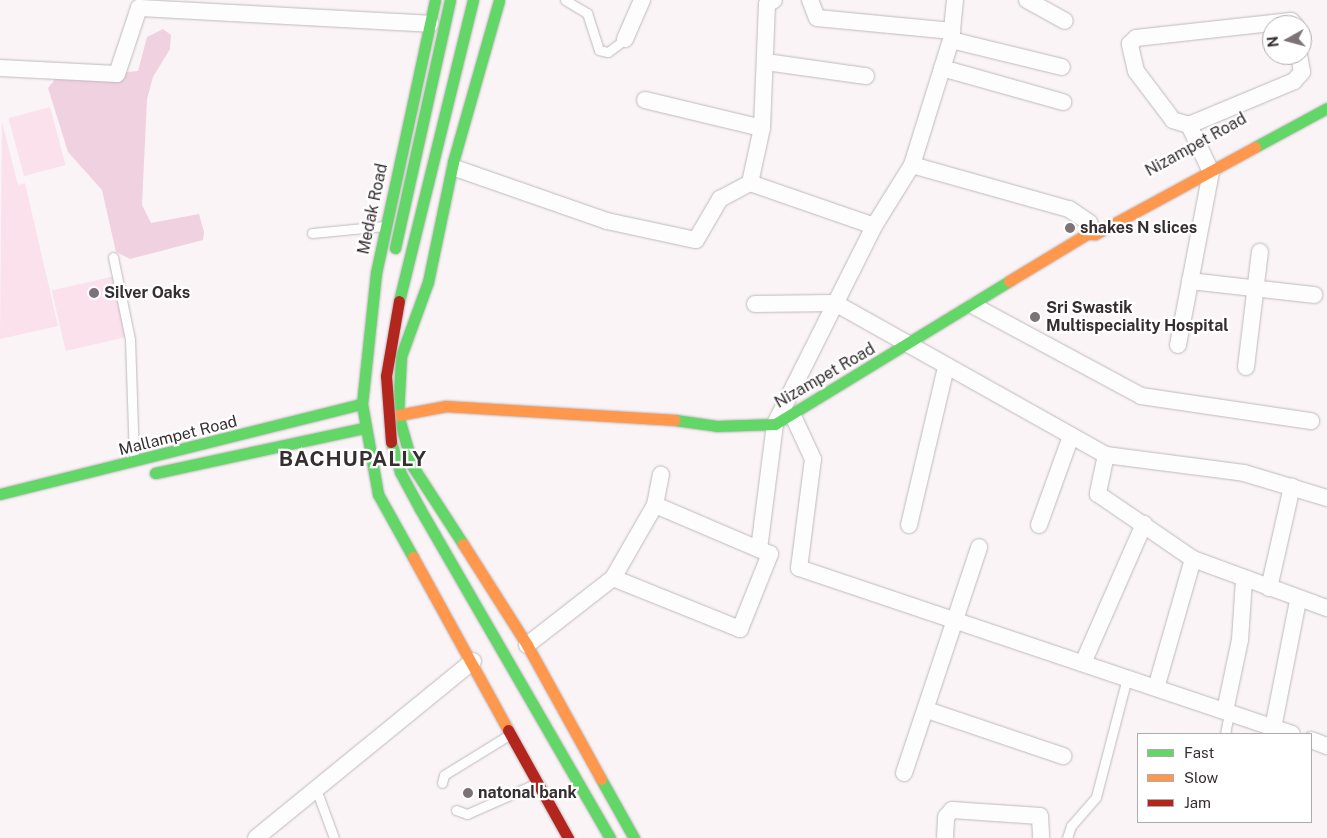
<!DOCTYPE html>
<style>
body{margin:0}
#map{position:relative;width:1327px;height:838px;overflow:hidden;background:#faf4f7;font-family:"Public Sans",sans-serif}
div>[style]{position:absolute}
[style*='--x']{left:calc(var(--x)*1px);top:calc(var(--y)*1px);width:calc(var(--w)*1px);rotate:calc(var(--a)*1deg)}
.green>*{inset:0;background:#fae1ec;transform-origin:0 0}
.forest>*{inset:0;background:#f0d1df}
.roads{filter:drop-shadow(0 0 1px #bfb9bc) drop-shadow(0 0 1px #bfb9bc)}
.lane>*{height:9px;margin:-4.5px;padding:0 4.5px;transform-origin:4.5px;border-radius:4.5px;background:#fefdfe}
.street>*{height:16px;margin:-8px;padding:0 8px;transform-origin:8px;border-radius:8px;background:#fefdfe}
.fast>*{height:11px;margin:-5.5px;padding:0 5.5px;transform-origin:5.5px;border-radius:5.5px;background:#63d668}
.slow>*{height:11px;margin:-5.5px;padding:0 5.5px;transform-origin:5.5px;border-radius:5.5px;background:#ff974d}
.jam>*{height:11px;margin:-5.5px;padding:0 5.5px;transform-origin:5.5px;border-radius:5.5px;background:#b3261e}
.bridges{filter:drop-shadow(0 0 1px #bfb9bc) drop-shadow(0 0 1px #bfb9bc)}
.fast-bridge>*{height:11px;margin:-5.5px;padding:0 5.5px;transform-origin:5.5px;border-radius:5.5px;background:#63d668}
.jam-bridge>*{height:11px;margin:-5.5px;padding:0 5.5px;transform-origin:5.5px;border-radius:5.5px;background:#b3261e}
.dots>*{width:14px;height:14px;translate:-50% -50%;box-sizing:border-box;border:2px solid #fff;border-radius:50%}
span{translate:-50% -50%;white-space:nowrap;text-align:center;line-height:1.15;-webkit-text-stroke:4.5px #fff;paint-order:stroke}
.street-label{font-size:16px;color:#362e31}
.poi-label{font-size:16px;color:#362e31;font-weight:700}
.left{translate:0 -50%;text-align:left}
.district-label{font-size:21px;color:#362e31;font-weight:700;letter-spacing:1px}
.legend{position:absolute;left:1137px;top:733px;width:175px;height:90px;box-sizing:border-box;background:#fff;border:1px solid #afabad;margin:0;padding:6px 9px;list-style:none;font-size:15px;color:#362e31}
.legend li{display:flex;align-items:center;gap:10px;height:25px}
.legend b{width:25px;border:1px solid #afabad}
.north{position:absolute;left:1262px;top:15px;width:50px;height:50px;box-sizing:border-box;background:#fff;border:1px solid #afabad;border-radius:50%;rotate:263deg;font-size:14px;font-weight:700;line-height:20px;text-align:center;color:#362e31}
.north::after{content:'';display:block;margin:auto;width:18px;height:22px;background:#7b7376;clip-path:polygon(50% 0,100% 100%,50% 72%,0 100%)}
</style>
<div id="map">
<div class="green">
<div style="left:50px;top:107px;width:60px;height:43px;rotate:75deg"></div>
<div style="clip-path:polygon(2px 122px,18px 185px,25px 183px,58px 326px,0 339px)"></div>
<div style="left:119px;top:275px;width:62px;height:69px;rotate:77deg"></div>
</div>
<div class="forest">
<div style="clip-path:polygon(163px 29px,171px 35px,170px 49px,153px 77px,147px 99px,142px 205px,151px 223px,199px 214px,204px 232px,203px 240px,130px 259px,116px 252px,102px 190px,68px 152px,48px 88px,56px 78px,138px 71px,147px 37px)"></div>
</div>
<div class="roads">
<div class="lane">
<div style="--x:565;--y:0;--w:26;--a:31"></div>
<div style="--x:587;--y:13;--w:39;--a:72"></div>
<div style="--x:599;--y:50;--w:9;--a:13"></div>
<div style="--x:608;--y:52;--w:21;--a:-37"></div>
<div style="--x:312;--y:233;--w:73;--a:-5.5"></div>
<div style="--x:113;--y:257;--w:84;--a:78.3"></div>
<div style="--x:130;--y:339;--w:121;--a:88.1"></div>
<div style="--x:1225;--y:734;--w:21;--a:-79"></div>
<div style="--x:442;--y:783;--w:8;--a:-76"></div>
<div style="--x:444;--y:775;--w:76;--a:-31.6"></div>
<div style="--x:316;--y:789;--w:52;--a:69.8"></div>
<div style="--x:456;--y:810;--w:12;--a:20"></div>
<div style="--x:467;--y:814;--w:74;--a:-23.8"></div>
<div style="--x:1067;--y:838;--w:13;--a:-72"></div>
<div style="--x:1071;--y:826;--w:38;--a:-49"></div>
<div style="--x:1096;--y:797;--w:123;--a:-75.4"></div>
</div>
<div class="street">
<div style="--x:810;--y:0;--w:19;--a:69"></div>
<div style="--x:817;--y:18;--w:136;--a:5.5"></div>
<div style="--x:1027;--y:0;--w:43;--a:28.9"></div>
<div style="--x:625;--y:39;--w:43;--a:-66.4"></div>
<div style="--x:951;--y:40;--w:114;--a:13.7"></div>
<div style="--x:766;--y:62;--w:101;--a:8"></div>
<div style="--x:0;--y:68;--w:117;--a:2.9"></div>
<div style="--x:117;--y:74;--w:70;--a:-71.6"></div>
<div style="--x:139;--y:8;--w:292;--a:3.1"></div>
<div style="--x:942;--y:68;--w:126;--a:15.7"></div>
<div style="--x:645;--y:100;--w:120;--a:13.5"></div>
<div style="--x:1189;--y:125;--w:114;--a:-22.7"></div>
<div style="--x:1294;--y:81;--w:12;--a:-48"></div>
<div style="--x:1302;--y:72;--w:17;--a:-100"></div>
<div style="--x:912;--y:165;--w:163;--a:15.7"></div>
<div style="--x:1069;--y:209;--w:25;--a:34"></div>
<div style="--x:455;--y:168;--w:161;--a:19.2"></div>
<div style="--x:607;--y:221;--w:91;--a:12.1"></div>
<div style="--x:696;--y:240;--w:48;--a:-59.7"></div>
<div style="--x:720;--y:199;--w:34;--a:-28"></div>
<div style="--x:750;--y:183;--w:56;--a:-77.7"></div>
<div style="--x:762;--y:128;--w:124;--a:-87.7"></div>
<div style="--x:767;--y:4;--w:8;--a:-30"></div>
<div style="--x:750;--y:183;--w:131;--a:19.1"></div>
<div style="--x:1190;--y:281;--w:125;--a:6.4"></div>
<div style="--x:755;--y:304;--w:80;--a:-0.7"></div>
<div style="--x:835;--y:303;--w:311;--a:29.3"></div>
<div style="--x:1106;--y:455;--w:139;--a:7.4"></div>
<div style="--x:1244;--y:473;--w:87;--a:16.8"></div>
<div style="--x:974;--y:306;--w:190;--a:28.3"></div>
<div style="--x:1141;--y:396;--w:172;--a:8.4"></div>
<div style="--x:1178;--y:345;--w:176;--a:-79.2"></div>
<div style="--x:1211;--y:172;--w:52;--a:-115.1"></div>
<div style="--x:1189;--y:125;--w:17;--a:-163"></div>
<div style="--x:1173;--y:120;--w:61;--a:-127.1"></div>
<div style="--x:1136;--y:71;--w:28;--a:-103"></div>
<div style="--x:1130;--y:44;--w:8;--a:-45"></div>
<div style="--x:1136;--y:38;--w:156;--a:-6.3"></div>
<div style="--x:1291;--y:21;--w:6;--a:45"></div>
<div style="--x:1246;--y:367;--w:116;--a:-83.1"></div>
<div style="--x:793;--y:416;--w:47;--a:65.1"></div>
<div style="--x:813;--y:459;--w:110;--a:97.3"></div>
<div style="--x:799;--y:568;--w:520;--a:18.61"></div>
<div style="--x:1106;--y:455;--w:40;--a:102"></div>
<div style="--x:1098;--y:494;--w:115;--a:34.4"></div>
<div style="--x:1193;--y:559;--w:143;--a:20.1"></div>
<div style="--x:909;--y:525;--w:162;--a:-76.8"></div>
<div style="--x:1039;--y:525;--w:95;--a:-70.2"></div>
<div style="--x:759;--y:549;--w:126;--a:-82.7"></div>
<div style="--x:775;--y:424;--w:221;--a:-63.4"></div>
<div style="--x:874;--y:226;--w:72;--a:-58.1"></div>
<div style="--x:912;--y:165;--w:131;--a:-72.7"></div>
<div style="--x:951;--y:40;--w:40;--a:-84.3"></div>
<div style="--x:613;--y:578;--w:137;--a:21.9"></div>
<div style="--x:740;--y:629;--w:81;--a:-68.2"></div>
<div style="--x:770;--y:554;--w:125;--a:-156.9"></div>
<div style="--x:1269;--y:588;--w:104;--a:-77.2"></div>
<div style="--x:527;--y:645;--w:109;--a:-37.9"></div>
<div style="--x:613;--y:578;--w:84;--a:-60.1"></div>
<div style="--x:655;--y:505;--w:31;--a:-79"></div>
<div style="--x:1083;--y:663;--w:152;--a:-66.3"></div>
<div style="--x:1156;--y:688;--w:134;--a:-74"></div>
<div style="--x:927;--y:710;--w:144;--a:18.7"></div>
<div style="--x:1225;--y:711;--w:73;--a:-78.1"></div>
<div style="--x:1240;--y:640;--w:61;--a:-86.2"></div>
<div style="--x:1273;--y:728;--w:130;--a:-78.9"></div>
<div style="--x:1311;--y:740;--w:17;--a:21"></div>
<div style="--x:904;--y:773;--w:238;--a:-71.6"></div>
<div style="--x:256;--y:838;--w:280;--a:-39.2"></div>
<div style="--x:945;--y:838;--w:21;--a:-87"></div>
<div style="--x:946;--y:817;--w:9;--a:-49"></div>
<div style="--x:952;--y:810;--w:88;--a:3.9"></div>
<div style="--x:1040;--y:816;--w:22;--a:87"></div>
</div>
<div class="fast">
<div style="--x:1255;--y:147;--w:82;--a:-28.4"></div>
<div style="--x:675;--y:420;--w:42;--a:8.1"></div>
<div style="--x:717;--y:426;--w:58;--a:-2"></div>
<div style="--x:775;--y:424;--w:274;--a:-31.4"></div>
<div style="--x:155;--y:473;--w:214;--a:-12.2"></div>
<div style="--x:0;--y:494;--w:373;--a:-14"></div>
<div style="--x:463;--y:544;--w:92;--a:-123"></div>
<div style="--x:413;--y:467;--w:54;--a:-106.1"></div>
<div style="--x:398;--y:415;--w:59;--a:-87.1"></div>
<div style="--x:401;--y:356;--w:79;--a:-70"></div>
<div style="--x:428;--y:282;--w:123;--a:-78.2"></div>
<div style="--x:453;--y:162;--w:168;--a:-74.1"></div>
<div style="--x:413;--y:557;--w:72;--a:-119.1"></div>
<div style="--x:378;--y:494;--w:91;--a:-100.1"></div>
<div style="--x:362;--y:404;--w:132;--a:-83.9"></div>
<div style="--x:376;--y:273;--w:279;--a:-77.8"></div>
<div style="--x:601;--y:779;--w:68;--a:60.8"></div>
</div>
<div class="slow">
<div style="--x:1009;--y:281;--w:91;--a:-31.1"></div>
<div style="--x:1087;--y:234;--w:8;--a:0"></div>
<div style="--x:1095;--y:234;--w:182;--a:-28.5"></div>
<div style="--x:398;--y:415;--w:49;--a:-10.6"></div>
<div style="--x:446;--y:406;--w:229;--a:3.5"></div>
<div style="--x:463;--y:544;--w:120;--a:57.6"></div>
<div style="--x:527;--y:645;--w:153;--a:61.1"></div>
<div style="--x:413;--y:557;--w:197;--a:61.2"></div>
</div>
<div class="jam">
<div style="--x:508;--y:730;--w:124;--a:60.9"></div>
</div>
</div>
<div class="bridges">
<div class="fast-bridge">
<div style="--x:395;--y:248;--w:254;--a:-77.5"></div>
<div style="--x:399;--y:301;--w:310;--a:-76.2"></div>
<div style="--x:391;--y:442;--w:31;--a:73"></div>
<div style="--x:400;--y:472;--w:42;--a:61.6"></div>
<div style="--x:420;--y:509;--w:380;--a:60"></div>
</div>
<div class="jam-bridge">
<div style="--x:391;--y:442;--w:66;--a:-94.3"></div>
<div style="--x:386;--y:376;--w:76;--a:-80.2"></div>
</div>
</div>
<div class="dots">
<div style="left:1070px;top:228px;background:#7b7376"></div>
<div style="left:94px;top:293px;background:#7b7376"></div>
<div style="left:1035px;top:317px;background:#7b7376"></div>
<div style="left:468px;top:793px;background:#7b7376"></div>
</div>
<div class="street-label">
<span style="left:1196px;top:145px;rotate:-29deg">Nizampet Road</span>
<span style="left:373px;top:209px;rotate:-78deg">Medak Road</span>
<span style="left:825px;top:376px;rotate:-30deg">Nizampet Road</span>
<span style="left:178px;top:436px;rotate:-14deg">Mallampet Road</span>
</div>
<div class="poi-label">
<span class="left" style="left:1080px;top:228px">shakes N slices</span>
<span class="left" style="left:104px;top:293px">Silver Oaks</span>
<span class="left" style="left:1046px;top:317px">Sri Swastik<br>Multispeciality Hospital</span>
<span class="left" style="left:478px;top:793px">natonal bank</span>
</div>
<div class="district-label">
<span style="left:353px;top:459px">BACHUPALLY</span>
</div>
<ul class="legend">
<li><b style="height:6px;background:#63d668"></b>Fast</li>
<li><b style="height:6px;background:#ff974d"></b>Slow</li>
<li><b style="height:6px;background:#b3261e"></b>Jam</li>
</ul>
<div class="north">N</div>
</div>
